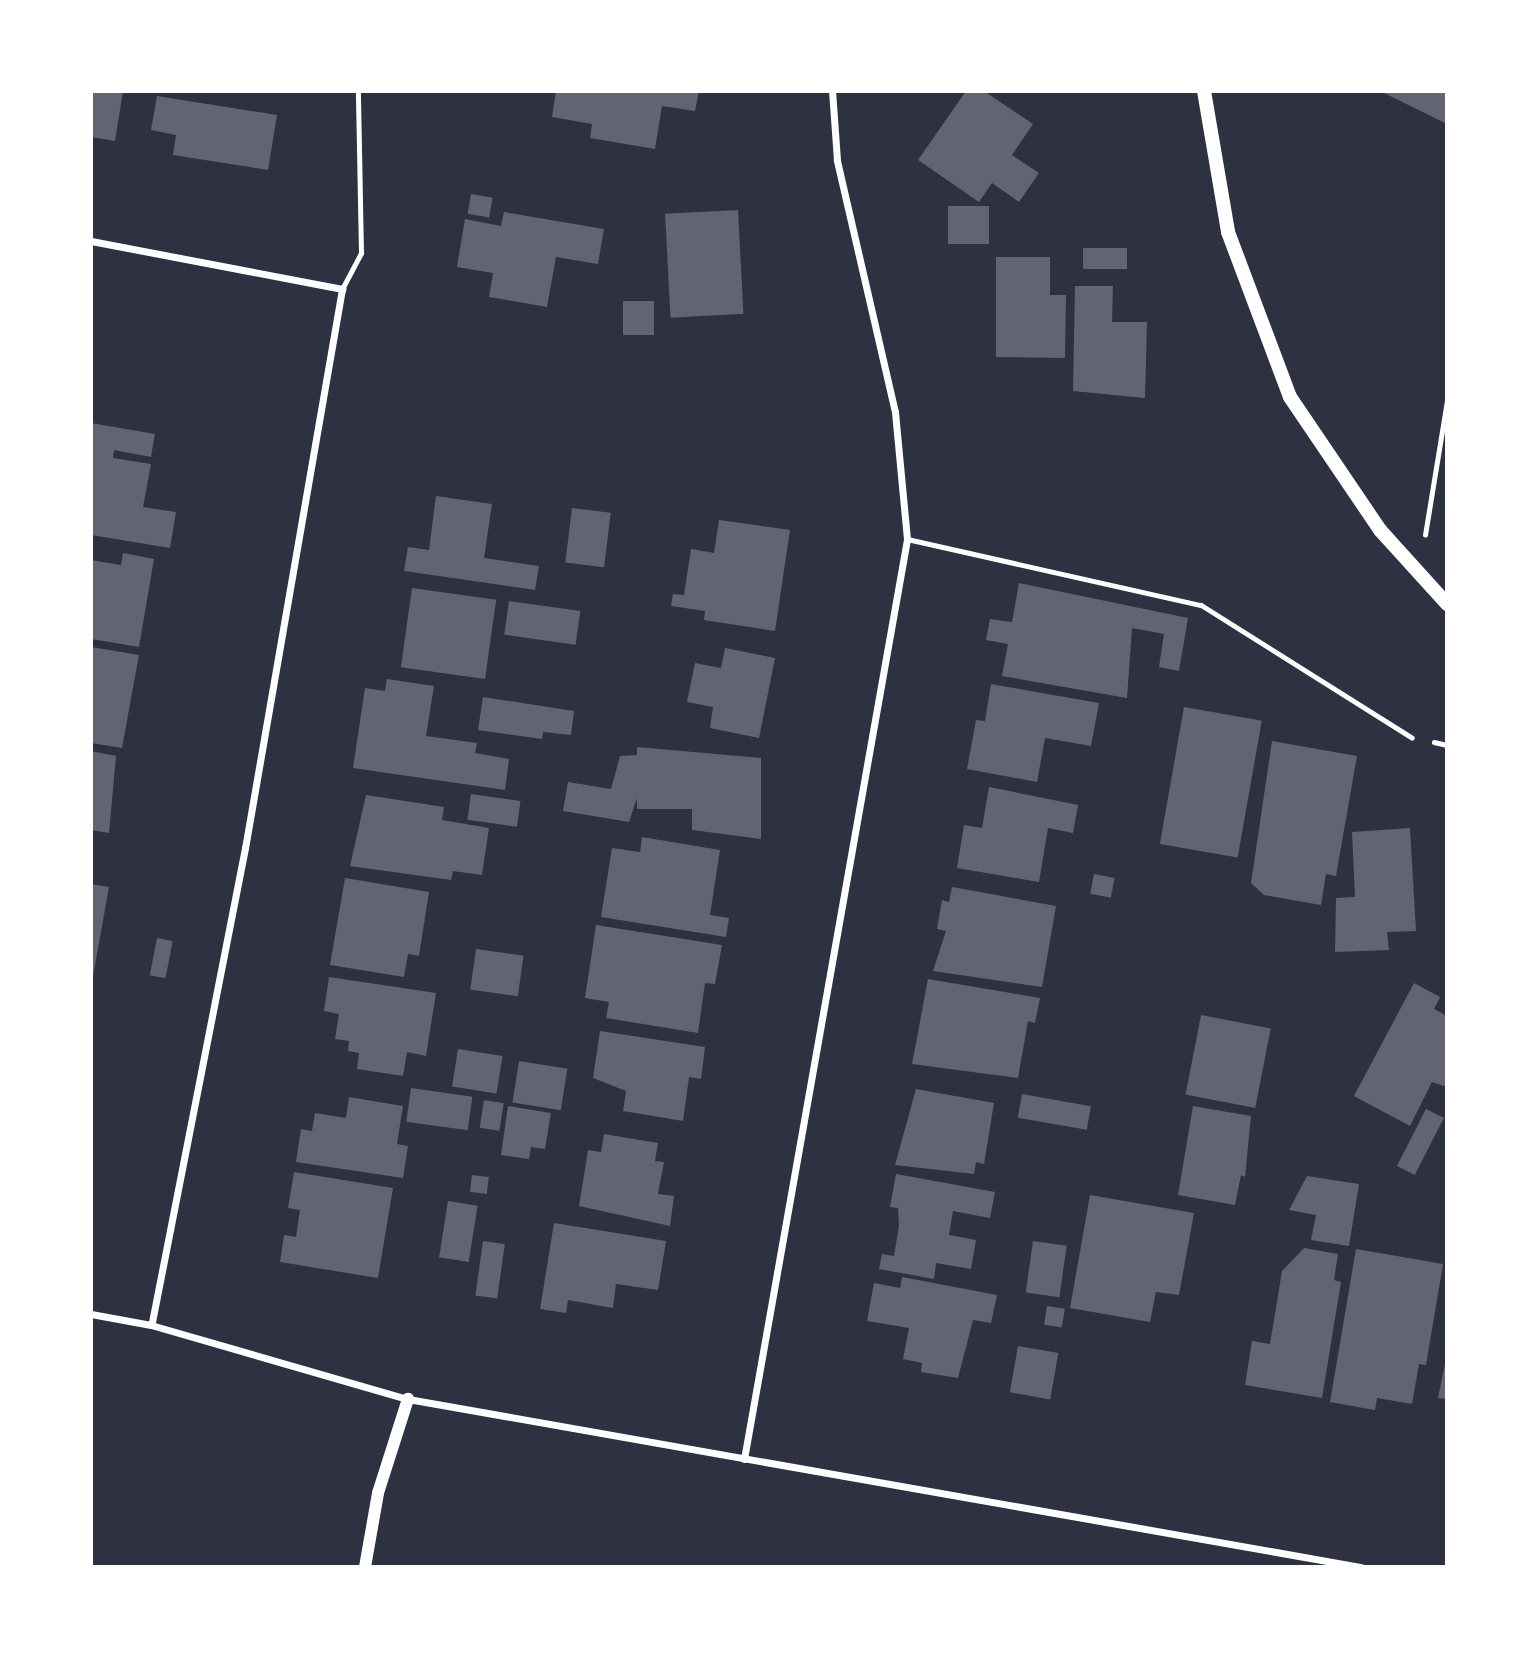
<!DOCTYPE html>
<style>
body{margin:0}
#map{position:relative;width:1538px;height:1658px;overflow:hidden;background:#2d3142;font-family:Jost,sans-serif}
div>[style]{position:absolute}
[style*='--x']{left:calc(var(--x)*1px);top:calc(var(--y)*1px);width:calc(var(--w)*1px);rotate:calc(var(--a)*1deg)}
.building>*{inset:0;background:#626471;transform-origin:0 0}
.path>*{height:4.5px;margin:-2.25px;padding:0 2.25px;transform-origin:2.25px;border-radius:2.25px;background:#fff}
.service>*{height:5px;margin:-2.5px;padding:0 2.5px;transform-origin:2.5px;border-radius:2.5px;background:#fff}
.minor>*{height:7px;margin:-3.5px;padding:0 3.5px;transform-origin:3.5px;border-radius:3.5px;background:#fff}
.tertiary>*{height:12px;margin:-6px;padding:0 6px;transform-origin:6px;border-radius:6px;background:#fff}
.secondary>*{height:14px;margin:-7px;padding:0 7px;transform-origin:7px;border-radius:7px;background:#fff}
span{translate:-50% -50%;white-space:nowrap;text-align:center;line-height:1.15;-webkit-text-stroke:5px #fff;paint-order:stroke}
.frame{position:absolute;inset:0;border:93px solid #fff;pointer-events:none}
</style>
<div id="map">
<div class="building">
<div style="clip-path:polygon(91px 91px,123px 91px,115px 141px,91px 137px)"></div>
<div style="clip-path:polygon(556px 91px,699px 91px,695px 111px,662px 106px,655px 149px,590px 138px,592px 124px,552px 117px)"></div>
<div style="clip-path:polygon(966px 91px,984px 91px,1033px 124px,1012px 155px,1039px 173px,1019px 202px,992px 183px,979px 202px,918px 160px)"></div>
<div style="clip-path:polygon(1386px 91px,1447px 91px,1447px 124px,1384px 93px)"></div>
<div style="clip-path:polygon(157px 96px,277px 115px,268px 170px,173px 155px,176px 135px,151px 130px)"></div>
<div style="left:471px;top:194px;width:22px;height:20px;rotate:10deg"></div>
<div style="left:948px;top:206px;width:41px;height:38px"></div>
<div style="left:738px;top:210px;width:104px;height:73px;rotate:87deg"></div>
<div style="clip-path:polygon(504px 212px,604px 229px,598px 264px,556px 257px,547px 307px,489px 297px,493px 273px,457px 267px,465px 219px,501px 226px)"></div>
<div style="left:1083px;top:248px;width:44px;height:21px"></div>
<div style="clip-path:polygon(996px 257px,1050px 257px,1050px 295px,1066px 295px,1065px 358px,996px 357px)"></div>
<div style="clip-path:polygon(1075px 286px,1113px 286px,1112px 322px,1147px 322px,1145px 398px,1073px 391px)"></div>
<div style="left:623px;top:301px;width:31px;height:34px"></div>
<div style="clip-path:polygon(91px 423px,155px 434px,151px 457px,114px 450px,113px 458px,151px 464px,143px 507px,176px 512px,170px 548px,91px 535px)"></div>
<div style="clip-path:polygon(436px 496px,492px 504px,484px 558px,539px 566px,535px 590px,404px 571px,408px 547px,429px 550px)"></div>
<div style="left:572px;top:508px;width:39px;height:55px;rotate:7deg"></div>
<div style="clip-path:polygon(719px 520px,790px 530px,775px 631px,704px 620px,705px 611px,671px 606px,673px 594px,684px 595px,691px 549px,714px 553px)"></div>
<div style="clip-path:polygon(123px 553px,154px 559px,139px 647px,91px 639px,91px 560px,121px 565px)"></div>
<div style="clip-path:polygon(1019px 583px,1188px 618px,1179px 671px,1159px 667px,1164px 634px,1132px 628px,1127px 698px,1002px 676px,1008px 644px,986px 640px,990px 619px,1012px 622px)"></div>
<div style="left:412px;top:588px;width:85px;height:80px;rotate:8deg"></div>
<div style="left:509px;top:601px;width:72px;height:34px;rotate:8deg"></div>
<div style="clip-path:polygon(91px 647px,139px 655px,122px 748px,91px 743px)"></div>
<div style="clip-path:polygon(725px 648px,775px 658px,759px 738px,710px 728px,713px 707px,687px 702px,695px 663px,721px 668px)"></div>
<div style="clip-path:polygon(387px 679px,434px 686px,426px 736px,477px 743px,475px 753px,509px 759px,505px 790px,353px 768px,365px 688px,385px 691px)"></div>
<div style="clip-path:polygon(991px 684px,1099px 703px,1091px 746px,1045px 738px,1037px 782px,967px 769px,976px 720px,985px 721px)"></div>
<div style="clip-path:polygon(483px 697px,574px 711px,571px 735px,543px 732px,542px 739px,478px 730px)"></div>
<div style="left:1184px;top:707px;width:79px;height:139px;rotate:10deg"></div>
<div style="clip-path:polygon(1272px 741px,1357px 756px,1336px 876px,1326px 874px,1321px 905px,1264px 895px,1251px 883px)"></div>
<div style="clip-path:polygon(637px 747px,761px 758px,761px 839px,692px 830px,692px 809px,637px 809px,637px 798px,629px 822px,563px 811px,568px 782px,611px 789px,620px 756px,637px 755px)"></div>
<div style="clip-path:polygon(91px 751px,116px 756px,109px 833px,91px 830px)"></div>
<div style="clip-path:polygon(989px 787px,1078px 805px,1073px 833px,1048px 828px,1039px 882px,957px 868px,964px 825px,982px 828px)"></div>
<div style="left:471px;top:794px;width:50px;height:26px;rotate:8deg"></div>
<div style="clip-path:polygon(366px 795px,444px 807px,442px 820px,489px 828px,482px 875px,453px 871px,451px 880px,350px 866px)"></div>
<div style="clip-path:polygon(1410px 828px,1416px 931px,1387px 932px,1389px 950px,1335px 952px,1336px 898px,1355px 897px,1352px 832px)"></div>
<div style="clip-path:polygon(642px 837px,720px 850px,710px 915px,729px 918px,726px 937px,601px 917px,612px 848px,640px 852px)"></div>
<div style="left:1094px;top:874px;width:21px;height:20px;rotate:11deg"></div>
<div style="clip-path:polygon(345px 878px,429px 892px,419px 956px,408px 954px,404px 977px,330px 965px)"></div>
<div style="clip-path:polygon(91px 884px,109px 887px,92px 982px,91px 982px)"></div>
<div style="clip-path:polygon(952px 887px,1056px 906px,1042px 987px,933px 971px,946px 931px,937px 929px,942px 900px,949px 902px)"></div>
<div style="clip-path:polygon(596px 925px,722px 945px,715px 984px,705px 983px,698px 1033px,606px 1018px,609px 1002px,585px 998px)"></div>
<div style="left:157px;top:938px;width:16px;height:38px;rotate:11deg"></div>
<div style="left:476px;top:949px;width:48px;height:41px;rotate:8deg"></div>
<div style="clip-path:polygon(329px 977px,436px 993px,426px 1056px,407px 1052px,403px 1076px,357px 1069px,359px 1053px,348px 1051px,349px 1041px,335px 1039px,339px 1014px,324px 1011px)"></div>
<div style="clip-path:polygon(928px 979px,1040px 998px,1035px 1023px,1028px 1021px,1018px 1078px,912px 1064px)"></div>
<div style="clip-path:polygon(1414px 983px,1440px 997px,1434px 1009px,1447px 1016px,1447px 1087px,1432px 1082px,1410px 1126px,1354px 1096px)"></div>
<div style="left:1201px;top:1015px;width:71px;height:81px;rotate:11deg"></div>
<div style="clip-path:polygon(600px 1031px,705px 1047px,701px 1079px,689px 1077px,683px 1121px,623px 1111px,626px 1091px,593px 1078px)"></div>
<div style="left:458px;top:1049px;width:45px;height:38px;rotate:9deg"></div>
<div style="left:519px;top:1061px;width:49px;height:42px;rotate:9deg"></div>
<div style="left:411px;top:1088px;width:62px;height:34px;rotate:8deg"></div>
<div style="clip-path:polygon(916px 1089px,994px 1103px,984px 1164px,976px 1162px,974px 1174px,895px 1165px)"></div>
<div style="left:1022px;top:1094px;width:70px;height:24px;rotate:10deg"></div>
<div style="clip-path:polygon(349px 1097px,403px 1106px,397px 1144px,408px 1146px,403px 1178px,296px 1162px,301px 1129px,312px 1131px,315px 1113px,346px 1118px)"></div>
<div style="left:484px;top:1100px;width:20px;height:28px;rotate:9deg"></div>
<div style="clip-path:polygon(508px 1106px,551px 1113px,545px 1149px,531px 1147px,529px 1159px,501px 1155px)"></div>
<div style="clip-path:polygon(1193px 1106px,1251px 1116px,1245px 1177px,1241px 1175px,1235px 1205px,1178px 1195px)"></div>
<div style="left:1426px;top:1109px;width:20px;height:64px;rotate:27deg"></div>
<div style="clip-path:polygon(604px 1134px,658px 1143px,655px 1161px,664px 1162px,658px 1194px,674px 1196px,670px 1226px,579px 1206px,588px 1150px,601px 1152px)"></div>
<div style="clip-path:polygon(294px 1172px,393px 1188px,378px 1278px,280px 1262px,284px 1235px,296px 1237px,300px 1210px,288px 1208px)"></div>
<div style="clip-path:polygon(896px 1174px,995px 1192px,990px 1218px,953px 1211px,949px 1235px,976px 1240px,971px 1269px,936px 1263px,934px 1279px,879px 1269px,882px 1254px,894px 1256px,899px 1226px,898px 1208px,890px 1207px)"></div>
<div style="left:472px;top:1175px;width:17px;height:17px;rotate:7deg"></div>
<div style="clip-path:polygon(1307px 1176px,1359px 1184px,1349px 1246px,1311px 1240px,1316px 1215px,1289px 1210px)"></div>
<div style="clip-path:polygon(1090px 1195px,1194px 1213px,1179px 1295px,1156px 1292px,1150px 1322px,1070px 1308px)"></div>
<div style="left:448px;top:1201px;width:30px;height:57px;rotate:9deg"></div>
<div style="clip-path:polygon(554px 1223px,666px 1241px,658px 1290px,616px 1284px,613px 1308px,568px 1300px,566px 1313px,540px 1309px)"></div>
<div style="left:483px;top:1241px;width:22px;height:55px;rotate:8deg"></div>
<div style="left:1033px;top:1241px;width:34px;height:52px;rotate:8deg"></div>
<div style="clip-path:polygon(1304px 1248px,1338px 1254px,1334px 1280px,1341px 1282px,1322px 1398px,1245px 1385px,1252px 1341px,1270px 1344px,1282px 1271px)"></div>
<div style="clip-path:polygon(1356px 1249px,1443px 1264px,1426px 1365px,1419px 1364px,1412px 1404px,1377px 1398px,1375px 1410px,1330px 1402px)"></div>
<div style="clip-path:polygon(902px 1277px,997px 1295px,991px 1323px,973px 1320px,958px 1378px,921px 1372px,922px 1363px,903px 1359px,909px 1328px,867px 1321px,874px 1283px,900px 1288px)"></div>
<div style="left:1047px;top:1306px;width:18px;height:19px;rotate:9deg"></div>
<div style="left:1018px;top:1346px;width:41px;height:47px;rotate:10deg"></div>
<div style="clip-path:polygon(1447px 1354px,1447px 1399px,1438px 1398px)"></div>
</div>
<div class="path">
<div style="--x:1425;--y:535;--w:136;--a:-80.7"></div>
<div style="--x:1434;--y:742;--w:13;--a:13"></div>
</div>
<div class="service">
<div style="--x:342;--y:289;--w:41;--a:-62.2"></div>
<div style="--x:361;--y:253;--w:162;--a:-91.1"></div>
<div style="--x:907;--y:539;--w:301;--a:12.7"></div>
<div style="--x:1201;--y:605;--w:249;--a:32.2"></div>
</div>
<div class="minor">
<div style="--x:91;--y:241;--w:256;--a:10.8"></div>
<div style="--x:342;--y:289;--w:567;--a:99.84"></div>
<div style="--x:245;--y:848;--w:486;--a:101.1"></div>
<div style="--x:91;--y:1314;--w:61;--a:10.4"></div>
<div style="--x:151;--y:1325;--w:267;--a:16.1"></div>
<div style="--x:408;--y:1399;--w:968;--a:10"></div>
<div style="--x:744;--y:1459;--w:934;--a:-79.95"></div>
<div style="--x:907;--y:539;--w:128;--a:-95.4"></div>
<div style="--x:895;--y:412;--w:259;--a:-103"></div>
<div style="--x:837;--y:160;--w:69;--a:-94.1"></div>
</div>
<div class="tertiary">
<div style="--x:365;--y:1567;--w:75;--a:-80"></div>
<div style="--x:378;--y:1493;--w:99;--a:-72.3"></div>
</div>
<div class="secondary">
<div style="--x:1204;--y:91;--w:143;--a:80.3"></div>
<div style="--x:1228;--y:232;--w:176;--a:69.4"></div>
<div style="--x:1290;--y:397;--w:161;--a:55.9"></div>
<div style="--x:1380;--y:530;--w:100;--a:47.8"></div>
</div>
<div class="frame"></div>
</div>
